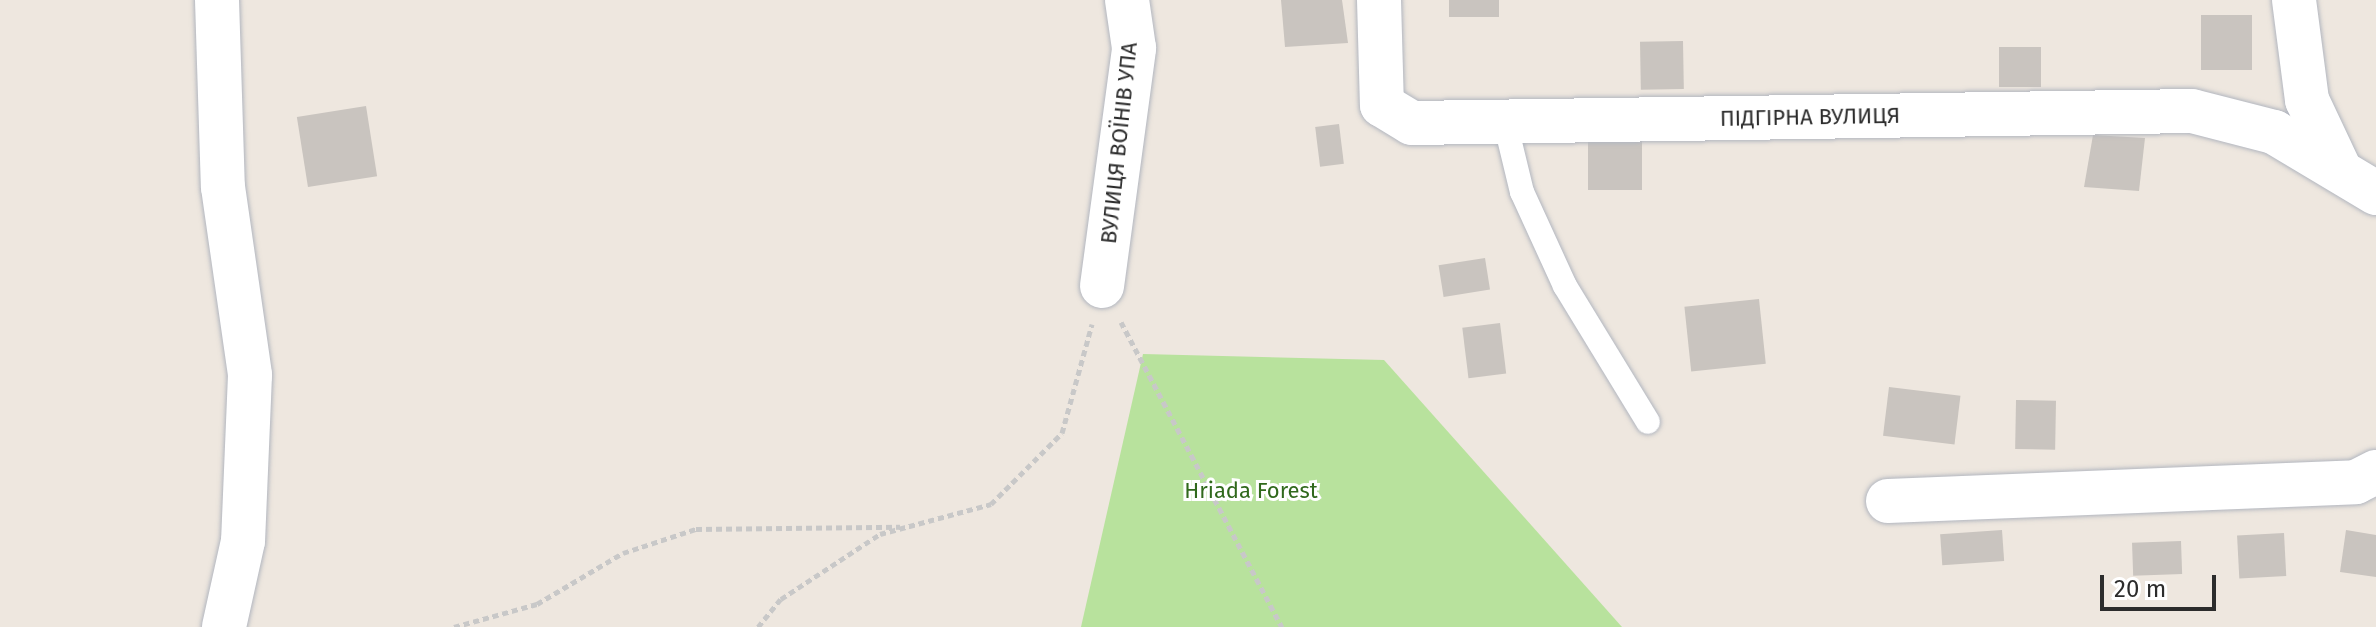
<!DOCTYPE html>
<meta charset="utf-8">
<style>
body{margin:0}
#map{position:relative;width:2376px;height:627px;overflow:hidden;background:#eee7df;font-family:"Fira Sans",sans-serif}
div>[style]{position:absolute}
[style*='--x']{left:calc(var(--x)*1px);top:calc(var(--y)*1px);width:calc(var(--w)*1px);rotate:calc(var(--a)*1deg)}
.green>*{inset:0;background:#b8e29d}
.building>*{inset:0;background:#c9c4bf;transform-origin:0 0}
.path>*{height:5px;margin-top:-2.5px;transform-origin:0;background:repeating-linear-gradient(90deg,#c8c8c8 0 6px,transparent 0 10px)}
.roads{filter:drop-shadow(0 0 2px #b2b6bf) drop-shadow(0 0 2px #b2b6bf)}
.service>*{height:24px;margin:-12px;padding:0 12px;transform-origin:12px;border-radius:12px;background:#fff}
.minor>*{height:44px;margin:-22px;padding:0 22px;transform-origin:22px;border-radius:22px;background:#fff}
span{translate:-50% -50%;white-space:nowrap;text-align:center;line-height:1.15;-webkit-text-stroke:6px #fff;paint-order:stroke}
.street-label{font-size:22px;color:#2c2c2c}
.park-label{font-size:22px;color:#30691c}
.scale{position:absolute;left:2100px;top:575px;width:116px;height:36px;box-sizing:border-box;border:4px solid #2c2c2c;border-top:0;padding-left:10px;font-size:24px;line-height:28px;white-space:nowrap;color:#2c2c2c;-webkit-text-stroke:6px #fff;paint-order:stroke}
</style>
<div id="map">
<div class="green">
<div style="clip-path:polygon(1143px 354px,1384px 360px,1622px 627px,1081px 627px)"></div>
</div>
<div class="building">
<div style="clip-path:polygon(1281px 0,1342px 0,1348px 43px,1285px 47px)"></div>
<div style="left:1449px;top:0;width:50px;height:17px"></div>
<div style="left:2201px;top:15px;width:51px;height:55px"></div>
<div style="left:1683px;top:41px;width:48px;height:43px;rotate:89deg"></div>
<div style="left:1999px;top:47px;width:42px;height:40px"></div>
<div style="left:366px;top:106px;width:71px;height:70px;rotate:81deg"></div>
<div style="left:1339px;top:124px;width:40px;height:24px;rotate:83deg"></div>
<div style="clip-path:polygon(2093px 135px,2145px 138px,2139px 191px,2084px 187px)"></div>
<div style="left:1642px;top:138px;width:52px;height:54px;rotate:90deg"></div>
<div style="left:1485px;top:258px;width:32px;height:47px;rotate:81deg"></div>
<div style="left:1759px;top:299px;width:65px;height:75px;rotate:84deg"></div>
<div style="left:1500px;top:323px;width:51px;height:38px;rotate:83deg"></div>
<div style="left:1889px;top:387px;width:72px;height:49px;rotate:7deg"></div>
<div style="left:2016px;top:400px;width:40px;height:49px;rotate:1deg"></div>
<div style="left:2002px;top:530px;width:31px;height:62px;rotate:86deg"></div>
<div style="clip-path:polygon(2346px 530px,2376px 535px,2376px 577px,2340px 572px)"></div>
<div style="left:2284px;top:533px;width:43px;height:47px;rotate:87deg"></div>
<div style="left:2181px;top:541px;width:33px;height:49px;rotate:88deg"></div>
</div>
<div class="path">
<div style="--x:1121;--y:322;--w:345;--a:62.2"></div>
<div style="--x:454;--y:627;--w:86;--a:-15.5"></div>
<div style="--x:537;--y:604;--w:100;--a:-30.7"></div>
<div style="--x:623;--y:553;--w:77;--a:-18.2"></div>
<div style="--x:696;--y:529;--w:204;--a:-0.6"></div>
<div style="--x:758;--y:627;--w:36;--a:-51"></div>
<div style="--x:781;--y:599;--w:118;--a:-33.3"></div>
<div style="--x:880;--y:534;--w:115;--a:-15.1"></div>
<div style="--x:991;--y:504;--w:100;--a:-45"></div>
<div style="--x:1062;--y:433;--w:113;--a:-74.6"></div>
</div>
<div class="roads">
<div class="service">
<div style="--x:1506;--y:126;--w:68;--a:76.4"></div>
<div style="--x:1522;--y:192;--w:103;--a:65.4"></div>
<div style="--x:1565;--y:286;--w:159;--a:58.6"></div>
</div>
<div class="minor">
<div style="--x:217;--y:0;--w:187;--a:88.2"></div>
<div style="--x:223;--y:187;--w:190;--a:81.8"></div>
<div style="--x:250;--y:375;--w:166;--a:92.4"></div>
<div style="--x:243;--y:541;--w:88;--a:102.5"></div>
<div style="--x:1379;--y:0;--w:105;--a:88.4"></div>
<div style="--x:1382;--y:105;--w:35;--a:31"></div>
<div style="--x:1412;--y:123;--w:780;--a:-0.88"></div>
<div style="--x:2192;--y:111;--w:85;--a:14.4"></div>
<div style="--x:2274;--y:132;--w:119;--a:30.9"></div>
<div style="--x:2294;--y:0;--w:101;--a:82.6"></div>
<div style="--x:2307;--y:100;--w:73;--a:64.8"></div>
<div style="--x:1102;--y:286;--w:240;--a:-82.3"></div>
<div style="--x:1134;--y:48;--w:49;--a:-98.3"></div>
<div style="--x:1888;--y:501;--w:468;--a:-2.3"></div>
<div style="--x:2356;--y:482;--w:22;--a:-27"></div>
</div>
</div>
<div class="street-label">
<span style="left:1810px;top:117px;rotate:-1deg">ПІДГІРНА ВУЛИЦЯ</span>
<span style="left:1119px;top:143px;rotate:-84deg">ВУЛИЦЯ ВОЇНІВ УПА</span>
</div>
<div class="park-label">
<span style="left:1251px;top:491px">Hriada Forest</span>
</div>
<div class="scale">20 m</div>
</div>
